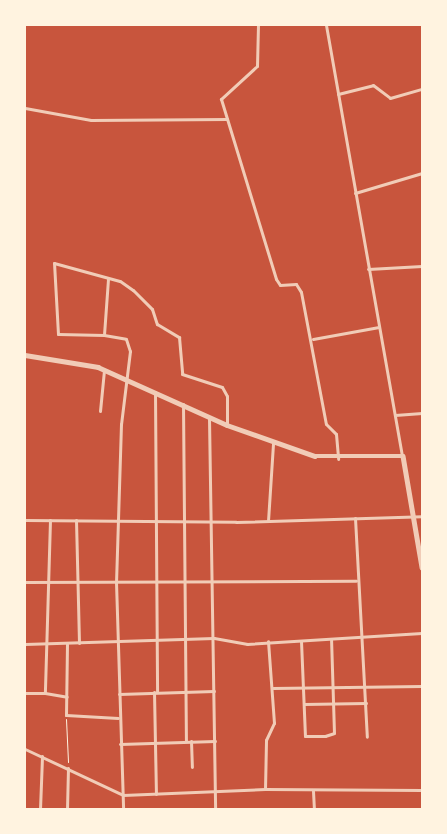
<!DOCTYPE html>
<style>
body{margin:0}
#map{position:relative;width:447px;height:834px;overflow:hidden;background:#c8553d;font-family:"Archivo Narrow",sans-serif}
div>[style]{position:absolute}
[style*='--x']{left:calc(var(--x)*1px);top:calc(var(--y)*1px);width:calc(var(--w)*1px);rotate:calc(var(--a)*1deg)}
.path>*{height:1px;margin:-0.5px;padding:0 0.5px;transform-origin:0.5px;border-radius:0.5px;background:#fff3e0}
.minor>*{height:3px;margin:-1.5px;padding:0 1.5px;transform-origin:1.5px;border-radius:1.5px;background:#f1ccb7}
.tertiary>*{height:4.5px;margin:-2.25px;padding:0 2.25px;transform-origin:2.25px;border-radius:2.25px;background:#f1ccb7}
span{translate:-50% -50%;white-space:nowrap;text-align:center;line-height:1.15;-webkit-text-stroke:4.5px #fff3e0;paint-order:stroke}
.frame{position:absolute;inset:0;border:26px solid #fff3e0;pointer-events:none}
</style>
<div id="map">
<div class="path">
<div style="--x:66;--y:719;--w:43;--a:87.3"></div>
</div>
<div class="minor">
<div style="--x:258;--y:25;--w:41;--a:91.4"></div>
<div style="--x:257;--y:66;--w:49;--a:137.5"></div>
<div style="--x:221;--y:99;--w:188;--a:73"></div>
<div style="--x:276;--y:279;--w:7;--a:56"></div>
<div style="--x:280;--y:285;--w:16;--a:-4"></div>
<div style="--x:296;--y:284;--w:9;--a:58"></div>
<div style="--x:301;--y:292;--w:134;--a:79.3"></div>
<div style="--x:326;--y:424;--w:14;--a:45"></div>
<div style="--x:336;--y:434;--w:25;--a:85"></div>
<div style="--x:326;--y:25;--w:438;--a:80"></div>
<div style="--x:338;--y:94;--w:36;--a:-14"></div>
<div style="--x:373;--y:85;--w:21;--a:37"></div>
<div style="--x:390;--y:98;--w:33;--a:-16"></div>
<div style="--x:25;--y:108;--w:67;--a:10.3"></div>
<div style="--x:91;--y:120;--w:136;--a:-0.4"></div>
<div style="--x:355;--y:193;--w:70;--a:-16.6"></div>
<div style="--x:368;--y:269;--w:54;--a:-3.2"></div>
<div style="--x:108;--y:279;--w:56;--a:94.1"></div>
<div style="--x:104;--y:335;--w:22;--a:10"></div>
<div style="--x:126;--y:339;--w:13;--a:72"></div>
<div style="--x:130;--y:351;--w:74;--a:97"></div>
<div style="--x:121;--y:424;--w:158;--a:91.8"></div>
<div style="--x:116;--y:582;--w:227;--a:88.2"></div>
<div style="--x:104;--y:335;--w:46;--a:-178.8"></div>
<div style="--x:58;--y:334;--w:71;--a:-93.2"></div>
<div style="--x:54;--y:263;--w:68;--a:15.3"></div>
<div style="--x:120;--y:281;--w:16;--a:35"></div>
<div style="--x:133;--y:290;--w:27;--a:45"></div>
<div style="--x:152;--y:309;--w:16;--a:72"></div>
<div style="--x:157;--y:324;--w:26;--a:31"></div>
<div style="--x:179;--y:337;--w:37;--a:85"></div>
<div style="--x:182;--y:374;--w:42;--a:18"></div>
<div style="--x:222;--y:387;--w:10;--a:61"></div>
<div style="--x:227;--y:396;--w:29;--a:90"></div>
<div style="--x:313;--y:339;--w:67;--a:-10.3"></div>
<div style="--x:155;--y:392;--w:300;--a:89.6"></div>
<div style="--x:183;--y:404;--w:337;--a:89.5"></div>
<div style="--x:100;--y:411;--w:41;--a:-84.4"></div>
<div style="--x:395;--y:415;--w:27;--a:-4"></div>
<div style="--x:209;--y:418;--w:391;--a:89.1"></div>
<div style="--x:355;--y:518;--w:219;--a:86.9"></div>
<div style="--x:25;--y:520;--w:211;--a:0.5"></div>
<div style="--x:236;--y:522;--w:186;--a:-1.8"></div>
<div style="--x:50;--y:520;--w:173;--a:91.7"></div>
<div style="--x:45;--y:693;--w:22;--a:10"></div>
<div style="--x:76;--y:520;--w:123;--a:88.6"></div>
<div style="--x:268;--y:521;--w:78;--a:-86.3"></div>
<div style="--x:25;--y:582;--w:331;--a:-0.2"></div>
<div style="--x:301;--y:641;--w:95;--a:87.6"></div>
<div style="--x:305;--y:736;--w:20;--a:0"></div>
<div style="--x:325;--y:736;--w:9;--a:-18"></div>
<div style="--x:334;--y:733;--w:93;--a:-91.8"></div>
<div style="--x:25;--y:644;--w:189;--a:-1.8"></div>
<div style="--x:214;--y:638;--w:34;--a:10"></div>
<div style="--x:247;--y:644;--w:175;--a:-3.6"></div>
<div style="--x:67;--y:644;--w:71;--a:90.8"></div>
<div style="--x:66;--y:715;--w:52;--a:3.3"></div>
<div style="--x:273;--y:688;--w:149;--a:-0.8"></div>
<div style="--x:154;--y:692;--w:102;--a:88.9"></div>
<div style="--x:25;--y:693;--w:20;--a:0"></div>
<div style="--x:119;--y:694;--w:95;--a:-1.8"></div>
<div style="--x:304;--y:704;--w:62;--a:-0.9"></div>
<div style="--x:191;--y:741;--w:26;--a:88"></div>
<div style="--x:120;--y:744;--w:95;--a:-1.8"></div>
<div style="--x:25;--y:749;--w:108;--a:25.1"></div>
<div style="--x:123;--y:795;--w:142;--a:-2.4"></div>
<div style="--x:265;--y:789;--w:157;--a:0.4"></div>
<div style="--x:265;--y:789;--w:49;--a:-88.8"></div>
<div style="--x:266;--y:740;--w:19;--a:-65"></div>
<div style="--x:274;--y:723;--w:82;--a:-94.2"></div>
<div style="--x:313;--y:791;--w:18;--a:87"></div>
<div style="--x:40;--y:809;--w:53;--a:-87.8"></div>
<div style="--x:67;--y:809;--w:41;--a:-88.6"></div>
</div>
<div class="tertiary">
<div style="--x:25;--y:355;--w:74;--a:9.3"></div>
<div style="--x:98;--y:367;--w:141;--a:24.2"></div>
<div style="--x:227;--y:425;--w:93;--a:19.4"></div>
<div style="--x:315;--y:456;--w:88;--a:0"></div>
<div style="--x:403;--y:456;--w:113;--a:80.3"></div>
</div>
<div class="frame"></div>
</div>
